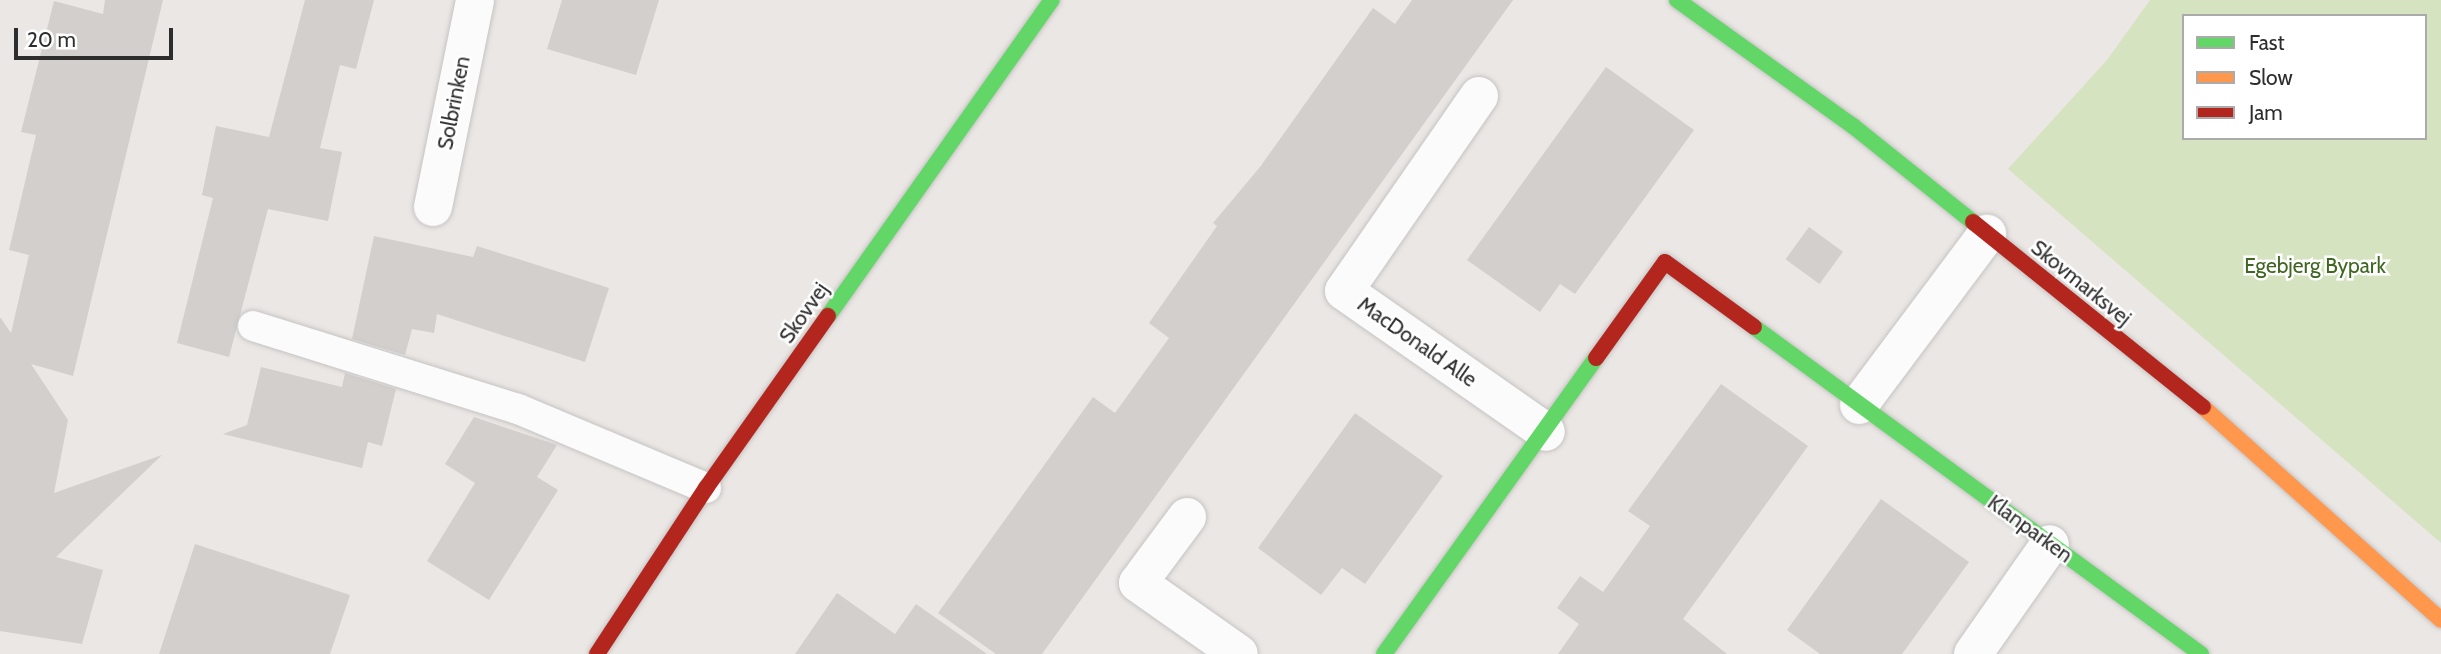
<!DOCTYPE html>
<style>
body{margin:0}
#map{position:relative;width:2441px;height:654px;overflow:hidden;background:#ebe7e4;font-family:Cabin,sans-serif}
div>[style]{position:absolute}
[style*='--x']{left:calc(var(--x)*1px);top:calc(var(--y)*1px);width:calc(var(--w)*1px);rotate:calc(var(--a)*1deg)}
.green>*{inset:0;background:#d6e3c0}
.building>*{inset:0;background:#d2cfcd;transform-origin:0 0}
.roads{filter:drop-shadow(0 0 2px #c5c4c4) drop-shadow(0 0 2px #c5c4c4)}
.lane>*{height:30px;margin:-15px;padding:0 15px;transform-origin:15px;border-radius:15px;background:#fcfbfb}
.street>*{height:38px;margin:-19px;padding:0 19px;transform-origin:19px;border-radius:19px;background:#fcfbfb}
.fast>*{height:16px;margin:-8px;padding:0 8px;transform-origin:8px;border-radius:8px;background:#63d668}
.slow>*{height:16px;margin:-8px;padding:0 8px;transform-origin:8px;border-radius:8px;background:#ff974d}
.jam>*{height:16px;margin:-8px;padding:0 8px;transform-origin:8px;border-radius:8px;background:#b3261e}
span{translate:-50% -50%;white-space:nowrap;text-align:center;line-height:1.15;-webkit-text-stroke:5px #fff;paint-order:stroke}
.street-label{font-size:21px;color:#2d2d2d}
.park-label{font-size:21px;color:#3f6721}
.legend{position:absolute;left:2182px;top:14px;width:245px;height:126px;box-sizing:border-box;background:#fff;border:2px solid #ababab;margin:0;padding:9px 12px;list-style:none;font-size:21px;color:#2d2d2d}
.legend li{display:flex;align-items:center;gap:14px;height:35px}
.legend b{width:35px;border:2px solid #ababab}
.scale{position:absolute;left:14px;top:28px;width:159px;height:32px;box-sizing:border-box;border:4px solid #2d2d2d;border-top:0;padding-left:9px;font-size:21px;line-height:24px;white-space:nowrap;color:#2d2d2d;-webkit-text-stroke:5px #fff;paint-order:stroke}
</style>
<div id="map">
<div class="green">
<div style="clip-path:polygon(evenodd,2150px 0,2441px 0,2441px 543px,2008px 169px,2107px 60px,2150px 0,2184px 16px,2425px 16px,2425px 138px,2184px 138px,2184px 16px)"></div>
</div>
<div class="building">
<div style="clip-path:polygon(105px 0,163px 0,73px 376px,31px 364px,68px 420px,54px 493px,162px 455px,56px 557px,103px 570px,82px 644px,0 631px,0 317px,11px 333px,29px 255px,9px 250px,36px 135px,21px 132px,54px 1px,103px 14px)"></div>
<div style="clip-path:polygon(305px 0,374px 0,356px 69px,340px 65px,320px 148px,342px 152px,328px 221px,268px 209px,229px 357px,177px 343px,213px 198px,202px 195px,216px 126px,269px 137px)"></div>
<div style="clip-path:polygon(562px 0,659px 0,636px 75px,547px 49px)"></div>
<div style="clip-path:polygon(1412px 0,1513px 0,1042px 654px,996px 654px,938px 613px,1093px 397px,1115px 413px,1169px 338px,1149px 323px,1217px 226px,1213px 223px,1260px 167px,1373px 8px,1395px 24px)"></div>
<div style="clip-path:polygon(1606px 67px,1694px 130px,1575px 294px,1560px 284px,1540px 312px,1467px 260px)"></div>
<div style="left:1809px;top:227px;width:42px;height:40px;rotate:36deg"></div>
<div style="clip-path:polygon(374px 236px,473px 257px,477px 246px,609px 288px,585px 362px,437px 314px,434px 333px,412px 329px,405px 355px,352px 339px)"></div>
<div style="clip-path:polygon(261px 367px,342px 387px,345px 373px,396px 389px,382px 446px,368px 442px,362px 468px,223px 434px,247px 425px)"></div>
<div style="clip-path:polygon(1721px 384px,1808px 446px,1683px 619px,1727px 654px,1558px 654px,1579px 624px,1557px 608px,1580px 576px,1603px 592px,1650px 526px,1628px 511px)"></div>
<div style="clip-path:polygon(1355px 413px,1443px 476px,1365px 584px,1342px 568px,1321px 595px,1258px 548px)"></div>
<div style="clip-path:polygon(474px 417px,557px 445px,537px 477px,558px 490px,489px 600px,427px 561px,475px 483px,445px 464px)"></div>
<div style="clip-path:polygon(1881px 499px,1969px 562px,1902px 654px,1820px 654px,1787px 630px)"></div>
<div style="clip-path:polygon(195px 544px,350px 595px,330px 654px,159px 654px)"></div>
<div style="clip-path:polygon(837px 593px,895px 634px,916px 604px,987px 654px,795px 654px)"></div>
</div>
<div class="roads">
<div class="lane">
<div style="--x:253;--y:326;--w:278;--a:17.4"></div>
<div style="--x:518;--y:409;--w:204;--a:22.8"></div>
</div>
<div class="street">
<div style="--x:1479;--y:96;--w:237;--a:124.7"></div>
<div style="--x:1344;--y:291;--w:246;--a:34.9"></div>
<div style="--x:433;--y:207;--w:211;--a:-78.5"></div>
<div style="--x:1859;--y:405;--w:214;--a:-53.2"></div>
<div style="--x:1187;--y:517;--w:82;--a:126.6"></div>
<div style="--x:1138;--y:583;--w:123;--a:35.1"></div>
<div style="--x:1973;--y:654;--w:134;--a:-55"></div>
</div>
<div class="fast">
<div style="--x:1677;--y:0;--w:216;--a:35.6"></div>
<div style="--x:1853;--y:126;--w:154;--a:38.7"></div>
<div style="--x:828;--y:316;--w:387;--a:-54.7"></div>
<div style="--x:1754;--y:327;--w:554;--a:36.19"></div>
<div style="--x:1384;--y:654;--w:364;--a:-54.4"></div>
</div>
<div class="slow">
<div style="--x:2203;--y:407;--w:319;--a:41.8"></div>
</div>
<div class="jam">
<div style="--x:1973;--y:222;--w:295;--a:38.8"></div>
<div style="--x:1596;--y:358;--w:118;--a:-54.3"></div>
<div style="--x:1665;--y:262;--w:110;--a:36.1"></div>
<div style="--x:597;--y:654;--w:199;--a:-56.7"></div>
<div style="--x:706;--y:488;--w:211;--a:-54.7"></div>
</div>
</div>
<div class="street-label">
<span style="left:454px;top:103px;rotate:-79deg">Solbrinken</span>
<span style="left:2081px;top:283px;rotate:39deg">Skovmarksvej</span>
<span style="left:804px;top:313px;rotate:-55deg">Skovvej</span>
<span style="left:1417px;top:342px;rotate:35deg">MacDonald Alle</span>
<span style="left:2030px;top:529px;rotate:36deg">Klanparken</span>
</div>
<div class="park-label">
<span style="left:2315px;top:266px">Egebjerg Bypark</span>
</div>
<ul class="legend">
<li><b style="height:9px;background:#63d668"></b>Fast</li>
<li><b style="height:9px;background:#ff974d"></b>Slow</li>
<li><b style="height:9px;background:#b3261e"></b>Jam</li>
</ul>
<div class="scale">20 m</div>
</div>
